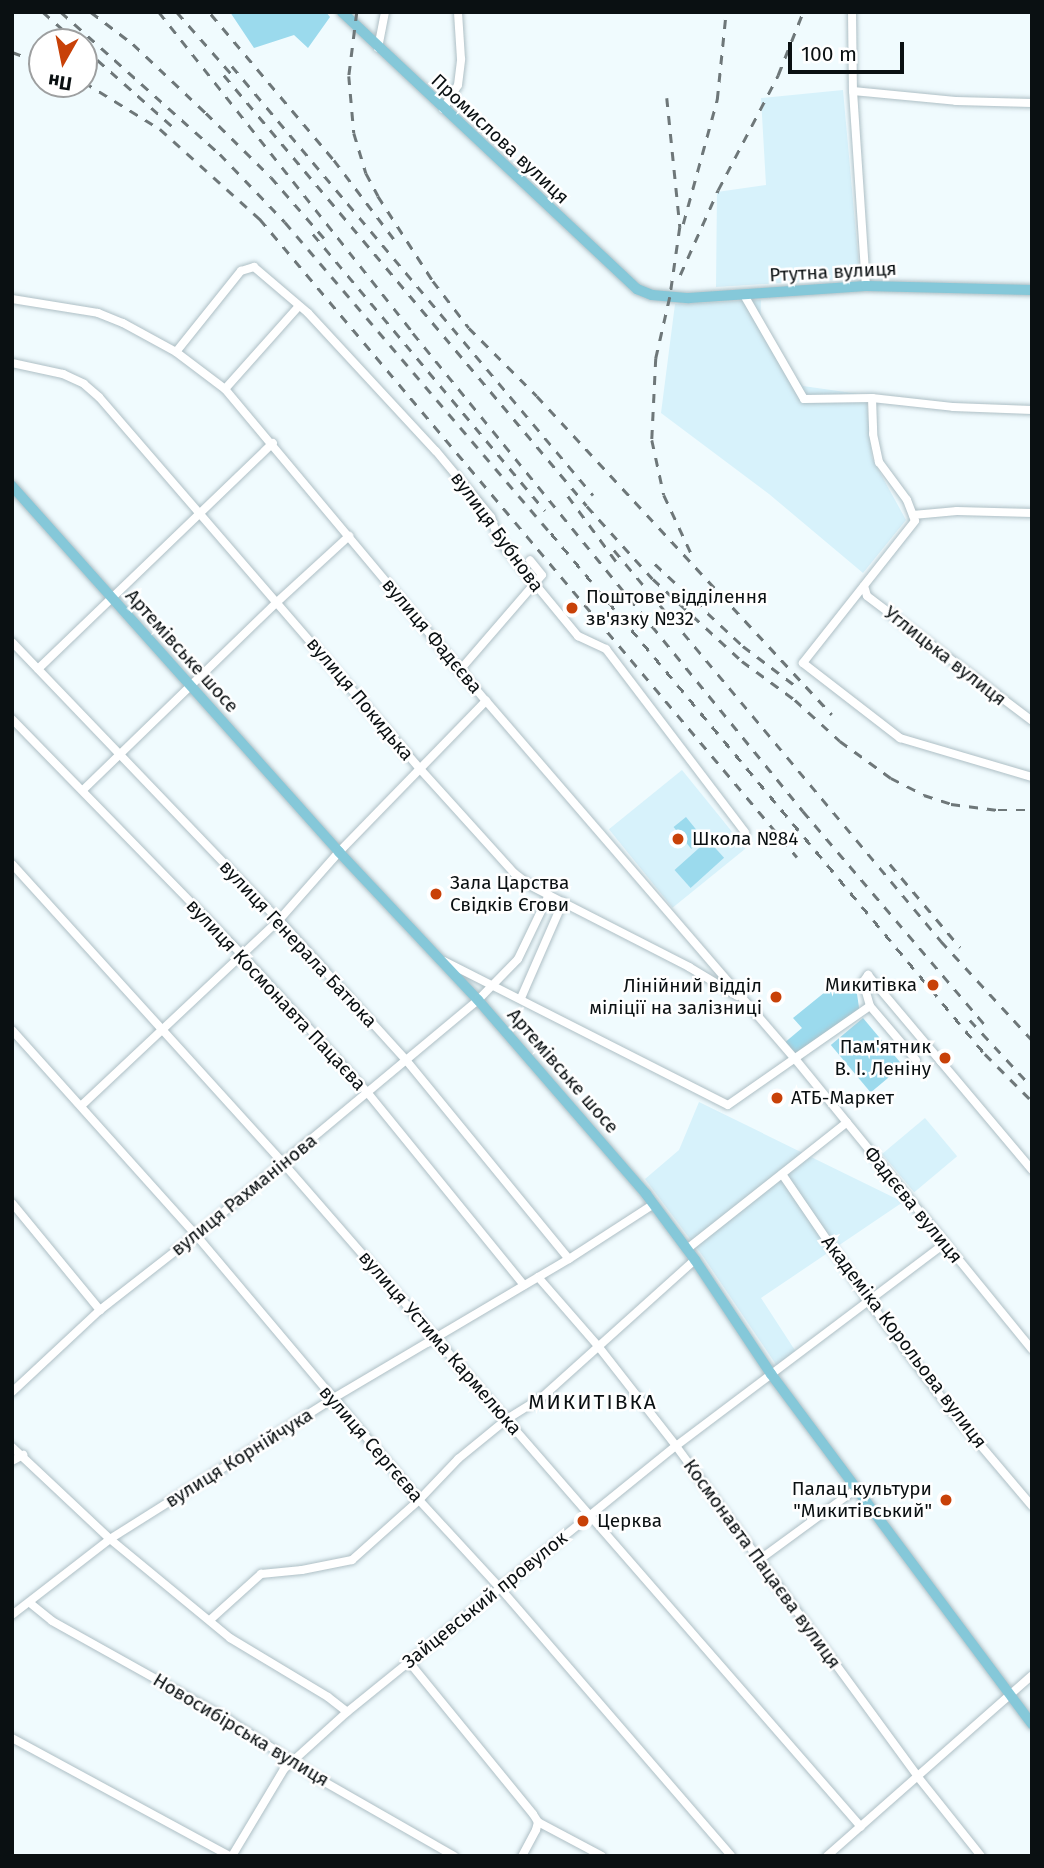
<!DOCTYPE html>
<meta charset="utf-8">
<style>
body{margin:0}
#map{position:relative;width:1044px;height:1868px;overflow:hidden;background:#f0fbfe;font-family:"Fira Sans",sans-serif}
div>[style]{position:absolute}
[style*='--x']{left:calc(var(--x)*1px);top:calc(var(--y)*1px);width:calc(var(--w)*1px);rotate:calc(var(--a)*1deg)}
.built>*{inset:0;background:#d7f2fb;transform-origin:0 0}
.green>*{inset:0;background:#9bdaed;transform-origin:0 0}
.roads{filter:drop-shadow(0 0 2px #aebfc5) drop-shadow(0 0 2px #aebfc5)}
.minor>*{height:8px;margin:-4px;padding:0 4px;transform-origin:4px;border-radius:4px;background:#fff}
.major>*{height:10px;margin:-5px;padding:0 5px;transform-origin:5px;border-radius:5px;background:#85c8d9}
.rail>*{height:2.5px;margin-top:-1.25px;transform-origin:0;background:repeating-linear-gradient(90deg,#6e7779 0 9px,transparent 0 18px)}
.dots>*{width:19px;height:19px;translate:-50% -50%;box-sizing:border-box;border:4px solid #fff;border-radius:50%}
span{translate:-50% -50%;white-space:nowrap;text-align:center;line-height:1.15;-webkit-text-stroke:5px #fff;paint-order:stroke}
.street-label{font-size:19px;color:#0a1012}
.poi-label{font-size:19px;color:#0a1012}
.left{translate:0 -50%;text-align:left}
.right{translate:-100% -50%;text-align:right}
.neighbourhood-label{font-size:21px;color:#0a1012;letter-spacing:2px}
.frame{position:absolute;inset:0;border:14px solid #0a1012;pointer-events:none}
.north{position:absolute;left:28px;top:28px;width:70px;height:70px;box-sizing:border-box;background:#fff;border:2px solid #9d9fa0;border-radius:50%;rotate:189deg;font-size:19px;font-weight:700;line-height:28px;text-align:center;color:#0a1012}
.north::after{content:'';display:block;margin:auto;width:24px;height:32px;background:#c84108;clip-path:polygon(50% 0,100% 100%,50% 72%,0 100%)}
.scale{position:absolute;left:788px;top:42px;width:116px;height:32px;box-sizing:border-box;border:4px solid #0a1012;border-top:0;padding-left:9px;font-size:21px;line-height:24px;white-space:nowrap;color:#0a1012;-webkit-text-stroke:5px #fff;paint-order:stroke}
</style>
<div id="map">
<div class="built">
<div style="clip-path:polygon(843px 90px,860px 278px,716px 287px,717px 192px,766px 185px,761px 98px)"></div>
<div style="clip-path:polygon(761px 300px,760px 331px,803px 386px,866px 395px,872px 458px,906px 520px,863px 573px,769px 494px,661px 413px,675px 304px)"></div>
<div style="left:682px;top:770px;width:101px;height:94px;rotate:51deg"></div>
<div style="clip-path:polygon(699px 1102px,903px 1202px,761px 1298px,798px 1355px,779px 1369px,702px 1255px,645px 1179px,679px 1150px)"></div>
<div style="left:925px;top:1118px;width:50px;height:56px;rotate:50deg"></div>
</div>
<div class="green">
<div style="clip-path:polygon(230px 12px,326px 12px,330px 17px,308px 48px,294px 35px,254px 48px)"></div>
<div style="left:686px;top:817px;width:28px;height:16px;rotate:51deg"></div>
<div style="left:708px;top:840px;width:24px;height:45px;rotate:48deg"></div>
<div style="clip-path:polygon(847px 983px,857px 994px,860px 1014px,796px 1060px,783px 1044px,802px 1028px,793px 1018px,830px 988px,836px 993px)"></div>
<div style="left:863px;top:1018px;width:62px;height:42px;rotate:50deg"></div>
</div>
<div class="roads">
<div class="minor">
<div style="--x:852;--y:12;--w:79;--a:89.3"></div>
<div style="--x:853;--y:91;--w:195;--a:86.2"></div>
<div style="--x:378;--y:48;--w:37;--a:-79"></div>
<div style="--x:853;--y:91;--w:103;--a:5.5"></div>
<div style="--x:956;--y:101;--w:76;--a:1.5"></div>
<div style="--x:443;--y:109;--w:28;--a:-58"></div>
<div style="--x:458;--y:85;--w:26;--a:-83"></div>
<div style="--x:461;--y:59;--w:47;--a:-93.7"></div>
<div style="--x:744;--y:295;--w:120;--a:60"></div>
<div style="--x:804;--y:399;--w:68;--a:-0.8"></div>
<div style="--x:872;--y:398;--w:81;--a:6.3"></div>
<div style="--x:953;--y:407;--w:79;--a:2.2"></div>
<div style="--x:12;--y:299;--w:87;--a:9.2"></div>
<div style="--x:98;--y:313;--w:27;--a:22"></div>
<div style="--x:123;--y:323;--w:60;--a:28.7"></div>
<div style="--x:176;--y:352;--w:61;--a:37.1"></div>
<div style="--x:225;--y:389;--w:407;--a:50.1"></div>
<div style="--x:486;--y:701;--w:474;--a:49.2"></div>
<div style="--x:796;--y:1060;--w:373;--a:50.8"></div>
<div style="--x:176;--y:352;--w:104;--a:-51.3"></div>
<div style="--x:241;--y:271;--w:14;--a:-17"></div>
<div style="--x:254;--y:267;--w:71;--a:40.4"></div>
<div style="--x:308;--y:313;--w:188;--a:47.2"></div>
<div style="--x:436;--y:451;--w:86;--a:50.2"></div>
<div style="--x:491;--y:517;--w:23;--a:72"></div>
<div style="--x:498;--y:539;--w:126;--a:50.5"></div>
<div style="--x:578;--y:636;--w:31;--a:25"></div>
<div style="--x:606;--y:649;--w:230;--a:52.8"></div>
<div style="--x:12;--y:363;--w:52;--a:12.2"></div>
<div style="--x:63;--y:374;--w:23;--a:25"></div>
<div style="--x:84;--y:384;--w:20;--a:41"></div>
<div style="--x:99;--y:397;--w:493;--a:49.2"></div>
<div style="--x:421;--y:770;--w:139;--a:47.9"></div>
<div style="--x:514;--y:873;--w:21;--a:37"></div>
<div style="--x:531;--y:886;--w:178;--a:27.1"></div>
<div style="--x:689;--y:967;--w:56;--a:31.1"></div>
<div style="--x:225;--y:389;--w:111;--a:-48.3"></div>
<div style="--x:872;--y:398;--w:36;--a:88"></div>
<div style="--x:873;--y:434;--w:29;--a:78"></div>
<div style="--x:879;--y:462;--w:47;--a:53.6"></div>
<div style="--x:907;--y:500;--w:22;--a:69"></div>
<div style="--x:915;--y:521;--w:181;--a:128.3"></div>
<div style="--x:803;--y:663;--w:123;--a:37.7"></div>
<div style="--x:900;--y:738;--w:138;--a:16.5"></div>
<div style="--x:913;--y:515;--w:44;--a:-5.2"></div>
<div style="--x:957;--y:511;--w:75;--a:1.5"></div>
<div style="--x:864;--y:586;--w:10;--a:73"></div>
<div style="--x:867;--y:596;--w:207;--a:37.1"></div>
<div style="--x:12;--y:642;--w:385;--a:46.2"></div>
<div style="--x:279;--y:920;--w:189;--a:47.8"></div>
<div style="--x:406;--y:1060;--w:257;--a:50.7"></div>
<div style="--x:38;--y:669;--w:326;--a:-43.9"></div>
<div style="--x:460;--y:670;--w:125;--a:-49.2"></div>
<div style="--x:542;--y:575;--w:19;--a:-129"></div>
<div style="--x:12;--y:719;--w:330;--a:45.7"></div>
<div style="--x:242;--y:955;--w:185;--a:47.6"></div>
<div style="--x:367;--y:1092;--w:249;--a:50.9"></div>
<div style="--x:83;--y:790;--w:270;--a:-44.1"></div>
<div style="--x:277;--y:602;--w:98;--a:-42.5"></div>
<div style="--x:12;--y:864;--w:404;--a:47.8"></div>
<div style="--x:283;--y:1163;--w:880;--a:48.96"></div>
<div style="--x:444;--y:961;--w:318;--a:26.9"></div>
<div style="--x:728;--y:1105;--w:173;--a:-34.9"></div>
<div style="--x:870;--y:1006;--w:25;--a:-106"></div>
<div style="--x:863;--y:982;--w:9;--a:-54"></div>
<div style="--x:868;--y:975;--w:255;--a:49.9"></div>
<div style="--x:521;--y:998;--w:105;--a:-66.4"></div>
<div style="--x:870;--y:1006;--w:71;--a:49.6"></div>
<div style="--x:12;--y:1030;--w:275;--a:48.1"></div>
<div style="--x:196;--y:1235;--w:346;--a:49.9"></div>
<div style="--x:419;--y:1500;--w:120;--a:47.4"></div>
<div style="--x:500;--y:1588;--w:354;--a:49.2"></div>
<div style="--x:82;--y:1105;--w:270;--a:-43.2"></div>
<div style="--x:279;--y:920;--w:91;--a:-48.6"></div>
<div style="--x:339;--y:852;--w:211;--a:-45.8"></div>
<div style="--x:782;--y:1174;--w:156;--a:55.7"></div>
<div style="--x:870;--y:1303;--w:139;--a:52.9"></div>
<div style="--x:954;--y:1414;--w:121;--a:49.7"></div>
<div style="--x:12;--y:1203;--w:139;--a:50.6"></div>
<div style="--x:687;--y:1249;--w:204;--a:-38.4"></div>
<div style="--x:538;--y:1277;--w:91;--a:49"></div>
<div style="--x:598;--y:1346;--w:127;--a:52"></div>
<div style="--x:676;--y:1446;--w:410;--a:53.8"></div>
<div style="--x:918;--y:1777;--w:101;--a:51.4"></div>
<div style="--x:12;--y:1392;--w:120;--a:-43"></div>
<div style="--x:100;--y:1310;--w:122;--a:-38"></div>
<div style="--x:196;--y:1235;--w:367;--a:-39.8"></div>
<div style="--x:478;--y:1000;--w:57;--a:-45.7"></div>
<div style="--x:518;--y:959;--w:71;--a:-64.2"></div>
<div style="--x:12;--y:1447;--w:134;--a:43.2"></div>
<div style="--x:110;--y:1539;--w:156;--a:39.5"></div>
<div style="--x:230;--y:1638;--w:114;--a:31"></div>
<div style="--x:328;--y:1697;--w:24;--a:38"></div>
<div style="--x:12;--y:1461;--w:13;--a:-29"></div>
<div style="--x:759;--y:1560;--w:120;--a:-36.2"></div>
<div style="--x:30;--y:1603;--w:28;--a:39"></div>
<div style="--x:52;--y:1621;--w:203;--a:29.2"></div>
<div style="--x:229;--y:1720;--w:112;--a:33"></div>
<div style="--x:323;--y:1781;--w:151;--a:29.8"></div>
<div style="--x:12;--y:1615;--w:124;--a:-37.8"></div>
<div style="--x:110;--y:1539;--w:262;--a:-32.2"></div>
<div style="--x:332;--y:1399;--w:275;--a:-30.6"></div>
<div style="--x:569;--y:1259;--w:101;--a:-32.9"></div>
<div style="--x:210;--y:1620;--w:69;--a:-42"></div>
<div style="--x:261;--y:1574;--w:41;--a:-5.6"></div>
<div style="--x:302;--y:1570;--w:51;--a:-11.3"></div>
<div style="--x:352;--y:1560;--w:90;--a:-41.8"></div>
<div style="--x:419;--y:1500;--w:57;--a:-46.4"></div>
<div style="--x:458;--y:1459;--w:63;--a:-39.2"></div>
<div style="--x:507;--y:1419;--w:40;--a:-32"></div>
<div style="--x:541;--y:1398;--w:207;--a:-41.9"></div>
<div style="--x:409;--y:1662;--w:196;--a:50.8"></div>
<div style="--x:533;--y:1814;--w:9;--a:58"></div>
<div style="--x:538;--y:1822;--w:8;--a:104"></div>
<div style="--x:536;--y:1830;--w:30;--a:118"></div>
<div style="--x:12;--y:1738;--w:247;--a:28.5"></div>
<div style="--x:538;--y:1822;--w:72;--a:28"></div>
<div style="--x:232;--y:1856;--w:101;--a:-59.1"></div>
<div style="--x:284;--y:1769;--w:85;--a:-42.1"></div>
<div style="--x:347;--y:1712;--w:423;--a:-39"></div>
<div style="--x:676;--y:1446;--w:336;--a:-37"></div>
<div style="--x:827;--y:1856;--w:273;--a:-41.4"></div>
</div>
<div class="major">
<div style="--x:342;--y:12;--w:405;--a:43.2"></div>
<div style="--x:637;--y:289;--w:16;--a:22"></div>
<div style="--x:652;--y:295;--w:37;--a:5"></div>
<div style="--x:689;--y:298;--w:177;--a:-3.9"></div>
<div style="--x:866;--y:286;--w:166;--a:1.4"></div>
<div style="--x:12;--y:486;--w:491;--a:48.2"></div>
<div style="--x:339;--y:852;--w:203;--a:46.8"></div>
<div style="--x:478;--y:1000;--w:257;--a:49.1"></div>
<div style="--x:646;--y:1194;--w:82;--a:53.4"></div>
<div style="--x:695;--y:1260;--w:137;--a:56.3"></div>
<div style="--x:771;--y:1374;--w:437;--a:53.3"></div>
</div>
</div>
<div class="rail">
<div style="--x:43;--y:12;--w:45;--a:41.4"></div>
<div style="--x:61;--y:12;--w:213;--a:41.8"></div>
<div style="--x:220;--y:154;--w:94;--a:46.3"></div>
<div style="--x:285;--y:222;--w:409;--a:49.5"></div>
<div style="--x:551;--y:533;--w:678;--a:50.21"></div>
<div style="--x:985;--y:1054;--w:66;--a:45"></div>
<div style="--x:91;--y:12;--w:53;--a:37.3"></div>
<div style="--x:133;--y:44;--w:100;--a:43.4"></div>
<div style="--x:206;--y:113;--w:91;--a:44.6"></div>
<div style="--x:271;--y:177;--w:81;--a:49"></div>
<div style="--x:159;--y:12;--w:409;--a:51.6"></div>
<div style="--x:413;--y:333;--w:617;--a:50.79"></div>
<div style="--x:803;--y:811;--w:280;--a:49.6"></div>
<div style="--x:177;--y:12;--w:88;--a:48.7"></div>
<div style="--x:357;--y:12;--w:64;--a:97.1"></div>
<div style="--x:349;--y:76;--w:57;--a:85"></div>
<div style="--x:354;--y:133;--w:42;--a:73.3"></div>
<div style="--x:366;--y:173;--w:26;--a:62"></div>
<div style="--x:378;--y:196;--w:101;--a:57.1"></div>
<div style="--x:433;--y:281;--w:59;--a:52.5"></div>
<div style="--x:469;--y:328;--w:96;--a:45"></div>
<div style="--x:537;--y:396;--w:434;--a:47.2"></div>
<div style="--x:211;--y:14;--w:191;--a:49.9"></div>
<div style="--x:334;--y:160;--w:99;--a:52.8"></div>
<div style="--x:84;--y:48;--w:119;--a:41.6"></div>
<div style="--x:12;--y:52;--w:32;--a:20"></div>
<div style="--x:232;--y:66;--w:561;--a:49.92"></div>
<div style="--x:224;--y:75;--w:563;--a:49.89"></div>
<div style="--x:587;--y:506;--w:98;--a:47.9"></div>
<div style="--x:653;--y:579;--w:72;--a:42.8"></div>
<div style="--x:706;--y:628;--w:49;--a:42.5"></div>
<div style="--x:742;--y:661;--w:66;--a:36.3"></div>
<div style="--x:795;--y:700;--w:61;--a:42.3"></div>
<div style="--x:840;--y:741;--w:63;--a:36"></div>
<div style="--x:891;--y:778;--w:37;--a:27"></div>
<div style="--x:924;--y:795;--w:28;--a:18"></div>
<div style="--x:951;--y:804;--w:47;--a:7.3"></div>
<div style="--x:998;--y:810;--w:34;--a:0"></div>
<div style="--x:84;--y:82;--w:89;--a:31.7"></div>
<div style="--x:160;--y:129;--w:135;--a:42"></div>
<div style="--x:260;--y:219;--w:834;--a:49.91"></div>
<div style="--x:667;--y:98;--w:130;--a:84.2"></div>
<div style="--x:680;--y:227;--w:71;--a:98.1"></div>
<div style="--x:670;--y:297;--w:63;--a:102.9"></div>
<div style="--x:656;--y:358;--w:82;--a:92.8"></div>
<div style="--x:652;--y:440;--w:56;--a:77.7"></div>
<div style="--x:664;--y:495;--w:64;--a:65"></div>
<div style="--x:683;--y:224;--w:129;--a:-74.7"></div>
<div style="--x:717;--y:100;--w:88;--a:-84.2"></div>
<div style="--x:313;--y:234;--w:361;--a:50"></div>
<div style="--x:680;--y:275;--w:93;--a:-65.9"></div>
<div style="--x:718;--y:190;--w:130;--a:-62.4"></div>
<div style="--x:778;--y:75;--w:68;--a:-68.4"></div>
<div style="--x:568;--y:496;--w:81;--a:53.6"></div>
<div style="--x:614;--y:550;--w:510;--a:50.09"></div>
<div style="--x:941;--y:941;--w:134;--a:47.4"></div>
<div style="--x:655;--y:564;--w:120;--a:43"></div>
<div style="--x:743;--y:646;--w:68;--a:37.2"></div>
<div style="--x:890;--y:864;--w:109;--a:49.9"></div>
<div style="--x:970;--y:1020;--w:91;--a:47.2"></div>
</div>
<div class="dots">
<div style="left:572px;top:608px;background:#c84108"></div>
<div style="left:678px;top:839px;background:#c84108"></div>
<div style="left:436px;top:894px;background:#c84108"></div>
<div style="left:933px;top:985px;background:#c84108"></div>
<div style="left:776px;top:997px;background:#c84108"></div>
<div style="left:945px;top:1058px;background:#c84108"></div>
<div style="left:777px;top:1098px;background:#c84108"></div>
<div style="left:946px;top:1500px;background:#c84108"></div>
<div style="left:583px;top:1521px;background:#c84108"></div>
</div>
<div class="street-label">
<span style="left:500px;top:139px;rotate:43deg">Промислова вулиця</span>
<span style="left:833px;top:272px;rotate:-3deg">Ртутна вулиця</span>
<span style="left:497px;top:532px;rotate:54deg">вулиця Бубнова</span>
<span style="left:432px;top:636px;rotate:50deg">вулиця Фадєєва</span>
<span style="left:182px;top:651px;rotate:48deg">Артемівське шосе</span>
<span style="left:945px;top:656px;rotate:38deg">Углицька вулиця</span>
<span style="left:360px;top:699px;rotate:50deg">вулиця Покидька</span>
<span style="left:298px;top:944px;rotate:47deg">вулиця Генерала Батюка</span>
<span style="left:276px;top:995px;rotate:47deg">вулиця Космонавта Пацаєва</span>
<span style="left:563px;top:1071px;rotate:49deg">Артемівське шосе</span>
<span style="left:244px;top:1195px;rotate:-39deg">вулиця Рахманінова</span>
<span style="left:913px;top:1205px;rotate:51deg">Фадєєва вулиця</span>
<span style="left:904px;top:1342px;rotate:53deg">Академіка Корольова вулиця</span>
<span style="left:440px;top:1343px;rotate:49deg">вулиця Устима Кармелюка</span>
<span style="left:371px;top:1444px;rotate:49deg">вулиця Сергєєва</span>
<span style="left:239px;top:1458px;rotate:-32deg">вулиця Корнійчука</span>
<span style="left:762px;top:1564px;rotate:54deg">Космонавта Пацаєва вулиця</span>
<span style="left:485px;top:1600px;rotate:-39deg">Зайцевський провулок</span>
<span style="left:241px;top:1730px;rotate:31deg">Новосибірська вулиця</span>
</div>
<div class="poi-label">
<span class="left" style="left:586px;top:608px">Поштове відділення<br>зв'язку №32</span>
<span class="left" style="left:692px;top:839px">Школа №84</span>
<span class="left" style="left:450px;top:894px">Зала Царства<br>Свідків Єгови</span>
<span class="right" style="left:917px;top:985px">Микитівка</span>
<span class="right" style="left:762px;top:997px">Лінійний відділ<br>міліції на залізниці</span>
<span class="right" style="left:931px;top:1058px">Пам'ятник<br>В. І. Леніну</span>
<span class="left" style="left:791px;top:1098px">АТБ-Маркет</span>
<span class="right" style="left:932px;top:1500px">Палац культури<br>"Микитівський"</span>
<span class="left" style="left:597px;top:1521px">Церква</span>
</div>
<div class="neighbourhood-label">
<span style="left:593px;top:1402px">МИКИТІВКА</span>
</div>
<div class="frame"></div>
<div class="north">Пн</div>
<div class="scale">100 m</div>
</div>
